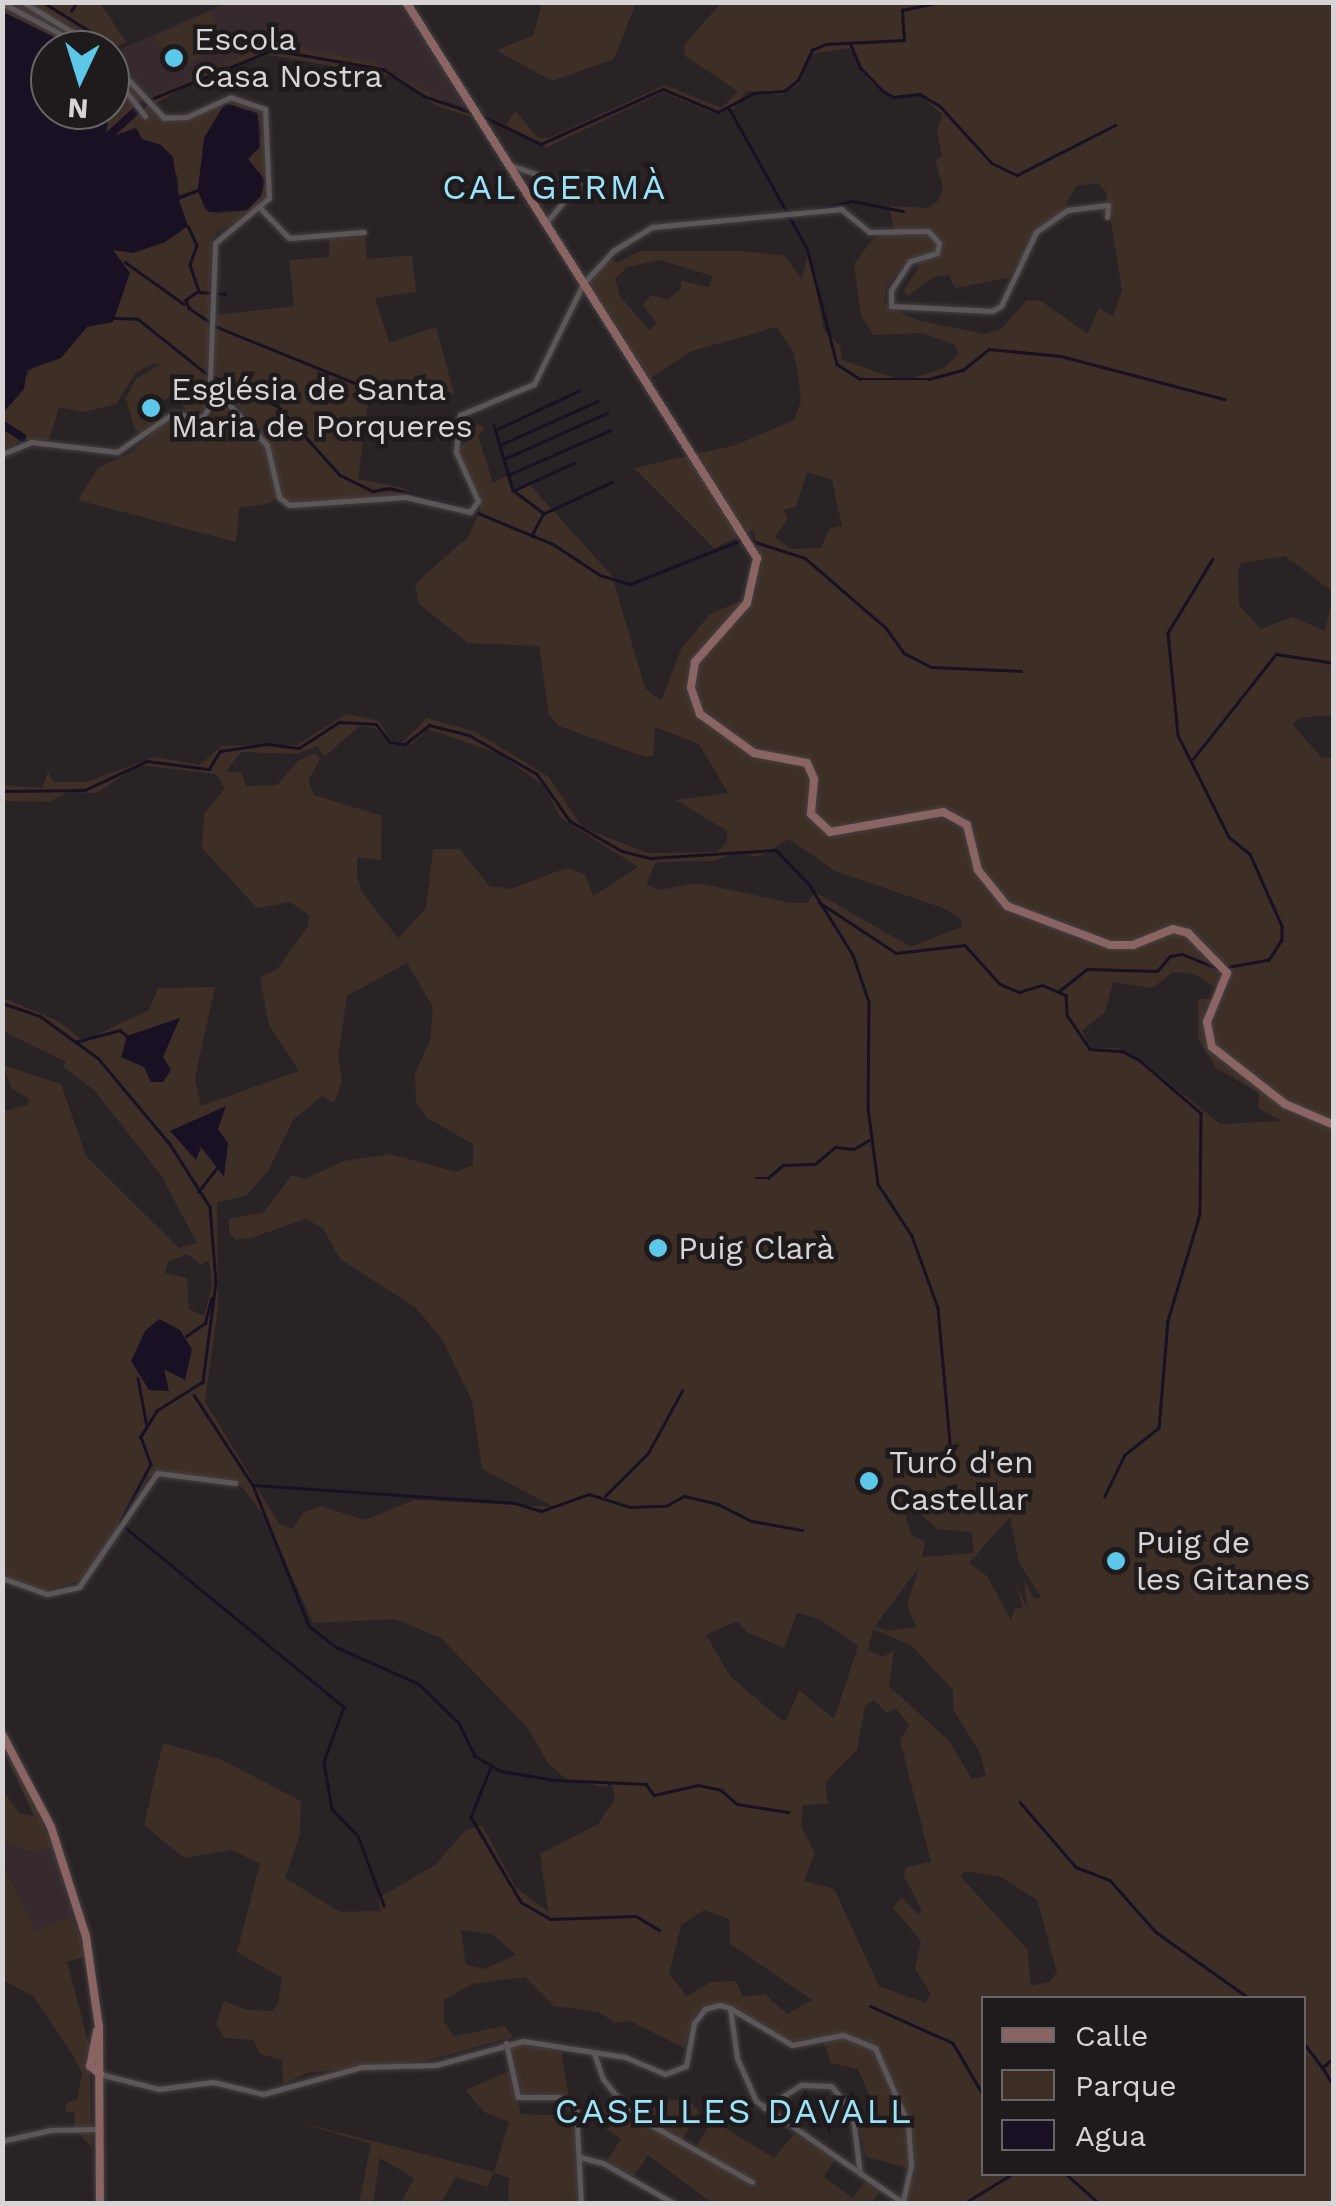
<!DOCTYPE html>
<meta charset="utf-8">
<style>
body{margin:0}
#map{position:relative;width:1336px;height:2206px;overflow:hidden;background:#292325;font-family:"Work Sans",sans-serif}
div>[style]{position:absolute}
[style*='--x']{left:calc(var(--x)*1px);top:calc(var(--y)*1px);width:calc(var(--w)*1px);rotate:calc(var(--a)*1deg)}
.built>*{inset:0;background:#362a2e}
.green>*{inset:0;background:#3e2f26;transform-origin:0 0}
.water>*{inset:0;background:#191024}
.stream>*{height:2.5px;margin:-1.25px;padding:0 1.25px;transform-origin:1.25px;border-radius:1.25px;background:#191024}
.river>*{height:8px;margin:-4px;padding:0 4px;transform-origin:4px;border-radius:4px;background:#191024}
.roads{filter:drop-shadow(0 0 2px #454042) drop-shadow(0 0 2px #454042)}
.street>*{height:5px;margin:-2.5px;padding:0 2.5px;transform-origin:2.5px;border-radius:2.5px;background:#5d5658}
.secondary>*{height:8px;margin:-4px;padding:0 4px;transform-origin:4px;border-radius:4px;background:#8a6462}
.dots>*{width:28px;height:28px;translate:-50% -50%;box-sizing:border-box;border:5px solid #1f1a1b;border-radius:50%}
span{translate:-50% -50%;white-space:nowrap;text-align:center;line-height:1.15;-webkit-text-stroke:9px #1f1a1b;paint-order:stroke}
.poi-label{font-size:32px;color:#d8d4d5}
.left{translate:0 -50%;text-align:left}
.neighbourhood-label{font-size:35px;color:#99e3fb;letter-spacing:2.5px}
.frame{position:absolute;inset:0;border:5px solid #d8d4d5;pointer-events:none}
.legend{position:absolute;left:981px;top:1996px;width:325px;height:180px;box-sizing:border-box;background:#1f1a1b;border:2px solid #696465;margin:0;padding:12px 18px;list-style:none;font-size:30px;color:#d8d4d5}
.legend li{display:flex;align-items:center;gap:20px;height:50px}
.legend b{width:50px;border:2px solid #696465}
.north{position:absolute;left:30px;top:30px;width:100px;height:100px;box-sizing:border-box;background:#1f1a1b;border:2px solid #696465;border-radius:50%;rotate:184deg;font-size:28px;font-weight:700;line-height:40px;text-align:center;color:#d8d4d5}
.north::after{content:'';display:block;margin:auto;width:35px;height:45px;background:#5cc7e8;clip-path:polygon(50% 0,100% 100%,50% 72%,0 100%)}
</style>
<div id="map">
<div class="built">
<div style="clip-path:polygon(226px 3px,403px 3px,471px 110px,425px 94px,393px 71px,259px 48px,147px 100px,110px 54px)"></div>
<div style="clip-path:polygon(2px 1841px,33px 1853px,53px 1847px,73px 1916px,35px 1932px,3px 1861px)"></div>
</div>
<div class="green">
<div style="clip-path:polygon(2px 3px,100px 3px,126px 42px,110px 50px,81px 50px,3px 12px)"></div>
<div style="clip-path:polygon(542px 3px,542px 2px,636px 3px,614px 59px,552px 81px,496px 50px,533px 36px)"></div>
<div style="clip-path:polygon(evenodd,721px 3px,1333px 3px,1333px 592px,1285px 556px,1241px 563px,1238px 571px,1239px 605px,1261px 629px,1292px 617px,1325px 631px,1333px 594px,1333px 715px,1298px 718px,1293px 725px,1321px 757px,1334px 758px,1333px 2203px,904px 2203px,912px 2169px,866px 2157px,859px 2125px,880px 2119px,858px 2069px,831px 2063px,822px 2038px,788px 2042px,740px 2009px,717px 2003px,695px 2015px,684px 2048px,630px 2021px,615px 2023px,599px 2012px,554px 2006px,525px 1977px,472px 1984px,444px 2000px,444px 2021px,454px 2036px,505px 2026px,513px 2037px,425px 2061px,307px 2073px,283px 2084px,282px 2060px,260px 2054px,253px 2040px,224px 2038px,216px 2024px,224px 2001px,247px 2010px,272px 2011px,278px 2004px,282px 1978px,237px 1952px,260px 1864px,232px 1850px,184px 1858px,144px 1825px,163px 1743px,222px 1760px,301px 1801px,300px 1834px,285px 1878px,340px 1912px,380px 1911px,379px 1898px,435px 1865px,466px 1830px,482px 1825px,516px 1888px,548px 1911px,540px 1854px,598px 1824px,615px 1799px,611px 1781px,606px 1787px,566px 1779px,548px 1763px,527px 1727px,441px 1638px,395px 1619px,313px 1623px,265px 1517px,239px 1483px,160px 1471px,148px 1476px,85px 1579px,41px 1592px,3px 1581px,3px 1111px,27px 1105px,29px 1099px,11px 1088px,3px 1065px,61px 1084px,86px 1156px,179px 1248px,197px 1243px,161px 1175px,94px 1090px,63px 1067px,66px 1062px,3px 1031px,2px 997px,58px 1021px,84px 1041px,149px 1010px,158px 988px,215px 987px,195px 1077px,201px 1106px,299px 1071px,269px 1025px,260px 978px,278px 968px,308px 927px,309px 915px,290px 902px,257px 908px,202px 848px,204px 814px,225px 788px,216px 774px,139px 765px,97px 793px,67px 792px,50px 802px,3px 801px,3px 785px,42px 788px,48px 772px,53px 782px,86px 782px,155px 757px,199px 765px,222px 746px,297px 745px,346px 714px,379px 721px,391px 741px,403px 742px,427px 718px,476px 732px,549px 777px,583px 828px,648px 853px,717px 852px,727px 842px,727px 831px,676px 800px,728px 793px,699px 744px,655px 727px,653px 756px,645px 757px,559px 726px,549px 715px,539px 646px,468px 643px,419px 604px,415px 584px,468px 537px,481px 508px,458px 451px,473px 433px,464px 425px,470px 418px,484px 429px,478px 436px,493px 483px,507px 476px,512px 489px,530px 485px,612px 576px,645px 688px,661px 701px,681px 649px,710px 614px,754px 595px,762px 561px,753px 530px,714px 548px,634px 468px,736px 445px,794px 420px,801px 401px,798px 373px,793px 351px,776px 327px,692px 351px,649px 379px,588px 285px,607px 259px,618px 262px,641px 251px,742px 251px,785px 256px,802px 280px,809px 248px,824px 331px,840px 345px,842px 360px,904px 381px,944px 368px,959px 354px,955px 345px,923px 333px,873px 335px,861px 315px,854px 264px,872px 240px,894px 230px,889px 206px,927px 208px,938px 201px,943px 187px,935px 160px,942px 157px,937px 130px,943px 115px,919px 94px,895px 99px,870px 82px,849px 48px,811px 54px,800px 83px,781px 95px,746px 91px,734px 109px,711px 112px,663px 92px,546px 148px,479px 113px,507px 125px,515px 110px,538px 138px,549px 138px,665px 85px,722px 108px,738px 91px,685px 56px,684px 45px,721px 3px,1098px 183px,1106px 192px,1122px 290px,1113px 316px,1099px 308px,1088px 334px,1041px 301px,1027px 300px,1001px 329px,985px 334px,916px 320px,884px 304px,886px 287px,910px 257px,920px 265px,904px 290px,907px 296px,934px 277px,949px 275px,955px 288px,1008px 278px,1037px 234px,1059px 218px,1076px 186px,1098px 183px,721px 3px,661px 260px,712px 276px,709px 287px,681px 281px,681px 289px,667px 300px,651px 295px,643px 305px,657px 324px,649px 330px,620px 296px,615px 279px,627px 267px,661px 260px,721px 3px,807px 472px,832px 480px,842px 526px,829px 529px,821px 548px,791px 549px,775px 537px,788px 518px,783px 509px,796px 507px,807px 472px,721px 3px,360px 726px,375px 728px,393px 745px,412px 744px,428px 729px,500px 754px,544px 786px,561px 818px,638px 867px,593px 896px,585px 874px,566px 868px,511px 889px,489px 886px,460px 849px,433px 849px,426px 908px,398px 938px,361px 891px,357px 875px,357px 857px,381px 860px,382px 816px,314px 795px,308px 781px,320px 759px,315px 753px,298px 761px,277px 785px,246px 786px,242px 773px,226px 771px,241px 752px,297px 754px,317px 746px,325px 756px,360px 726px,721px 3px,789px 839px,835px 871px,943px 908px,962px 920px,961px 927px,911px 947px,815px 892px,807px 903px,791px 903px,698px 883px,659px 890px,646px 884px,656px 862px,713px 861px,736px 853px,758px 857px,789px 839px,721px 3px,407px 963px,433px 1007px,430px 1041px,415px 1073px,416px 1102px,427px 1118px,473px 1144px,473px 1165px,456px 1172px,390px 1154px,344px 1161px,305px 1179px,292px 1175px,264px 1212px,229px 1219px,229px 1233px,236px 1240px,251px 1238px,305px 1219px,322px 1227px,340px 1259px,416px 1308px,442px 1339px,472px 1401px,482px 1469px,554px 1507px,414px 1500px,365px 1520px,320px 1506px,303px 1513px,293px 1529px,279px 1524px,205px 1401px,218px 1307px,217px 1202px,246px 1196px,268px 1171px,293px 1120px,322px 1096px,334px 1103px,342px 1081px,338px 1056px,347px 996px,407px 963px,721px 3px,1173px 972px,1194px 974px,1216px 988px,1214px 999px,1198px 999px,1198px 1039px,1216px 1068px,1259px 1093px,1258px 1108px,1282px 1121px,1220px 1124px,1139px 1059px,1117px 1048px,1091px 1048px,1082px 1031px,1105px 1012px,1113px 982px,1152px 988px,1173px 972px,721px 3px,187px 1254px,201px 1265px,209px 1260px,212px 1286px,204px 1316px,189px 1309px,187px 1278px,165px 1273px,168px 1262px,187px 1254px,721px 3px,899px 1495px,937px 1529px,972px 1532px,973px 1553px,922px 1557px,925px 1542px,911px 1534px,899px 1495px,721px 3px,1010px 1517px,1019px 1563px,1041px 1597px,1034px 1599px,1024px 1580px,1027px 1608px,1016px 1583px,1023px 1608px,1014px 1609px,1011px 1620px,987px 1576px,969px 1563px,1010px 1517px,721px 3px,919px 1567px,907px 1605px,916px 1627px,886px 1631px,875px 1626px,919px 1567px,721px 3px,797px 1613px,818px 1618px,858px 1646px,834px 1719px,799px 1690px,786px 1721px,780px 1719px,730px 1676px,706px 1635px,737px 1621px,748px 1633px,784px 1648px,797px 1613px,721px 3px,873px 1629px,911px 1645px,953px 1690px,953px 1709px,980px 1753px,986px 1776px,972px 1779px,949px 1741px,889px 1686px,894px 1650px,883px 1657px,868px 1650px,873px 1629px,721px 3px,874px 1700px,887px 1713px,896px 1709px,909px 1725px,900px 1740px,931px 1862px,906px 1867px,904px 1876px,922px 1910px,918px 1914px,901px 1897px,893px 1908px,921px 1941px,915px 1969px,931px 1994px,925px 2003px,879px 1986px,834px 1889px,804px 1881px,815px 1853px,801px 1827px,803px 1805px,828px 1804px,825px 1782px,857px 1750px,865px 1706px,874px 1700px,721px 3px,965px 1871px,1001px 1877px,1037px 1900px,1057px 1972px,1049px 1982px,1031px 1986px,1027px 1949px,960px 1876px,965px 1871px,721px 3px,704px 1910px,729px 1919px,730px 1944px,812px 2000px,787px 2014px,765px 1994px,743px 1997px,736px 1981px,711px 1982px,687px 1996px,669px 1974px,681px 1925px,704px 1910px,721px 3px,461px 1930px,492px 1934px,516px 1955px,484px 1969px,466px 1965px,461px 1930px,721px 3px,984px 1998px,1304px 1998px,1304px 2174px,984px 2174px,984px 1998px)"></div>
<div style="left:210px;top:11px;width:38px;height:60px;rotate:65deg"></div>
<div style="clip-path:polygon(288px 46px,373px 62px,477px 119px,437px 106px,393px 77px,269px 55px,195px 81px,148px 108px,172px 122px,231px 100px,264px 113px,267px 195px,257px 209px,217px 232px,211px 245px,206px 410px,187px 413px,176px 395px,162px 401px,166px 414px,141px 433px,135px 430px,126px 398px,136px 379px,161px 364px,153px 363px,135px 374px,116px 404px,84px 412px,59px 407px,49px 440px,22px 440px,3px 450px,3px 413px,109px 249px,187px 227px,178px 200px,199px 192px,204px 209px,217px 214px,247px 210px,261px 196px,265px 180px,248px 159px,262px 134px,257px 113px,204px 148px,198px 189px,178px 196px,178px 175px,98px 136px,116px 91px,110px 54px,147px 99px,259px 48px)"></div>
<div style="clip-path:polygon(365px 237px,367px 259px,412px 255px,416px 292px,375px 298px,389px 343px,436px 327px,454px 393px,401px 406px,370px 388px,358px 479px,404px 488px,408px 496px,289px 503px,281px 496px,269px 444px,214px 376px,217px 315px,294px 306px,289px 260px,329px 257px,329px 239px)"></div>
<div style="clip-path:polygon(217px 391px,265px 447px,277px 496px,271px 503px,239px 508px,236px 542px,78px 500px,98px 468px,130px 453px,170px 417px,204px 427px,215px 411px)"></div>
<div style="clip-path:polygon(2px 1748px,27px 1788px,53px 1847px,34px 1853px,3px 1841px,3px 1790px,19px 1813px,34px 1816px)"></div>
<div style="clip-path:polygon(2px 1861px,35px 1931px,73px 1916px,77px 1927px,85px 1957px,67px 1962px,89px 2045px,92px 2148px,74px 2128px,75px 2113px,65px 2112px,67px 2102px,77px 2100px,82px 2074px,74px 2057px,33px 1996px,3px 1980px)"></div>
<div style="clip-path:polygon(515px 2044px,561px 2051px,569px 2096px,522px 2093px,510px 2048px)"></div>
<div style="clip-path:polygon(510px 2071px,521px 2114px,574px 2116px,578px 2203px,508px 2203px,509px 2178px,494px 2173px,487px 2187px,456px 2177px,441px 2203px,401px 2203px,414px 2178px,380px 2158px,373px 2203px,359px 2203px,371px 2144px,294px 2121px,494px 2172px,509px 2122px,484px 2112px,465px 2090px)"></div>
<div style="clip-path:polygon(613px 2099px,641px 2122px,655px 2101px,689px 2100px,699px 2112px,682px 2140px,695px 2149px,712px 2120px,774px 2158px,795px 2133px,835px 2159px,824px 2177px,853px 2198px,866px 2180px,880px 2190px,873px 2203px,712px 2203px,648px 2155px,633px 2177px,607px 2161px,621px 2139px,605px 2128px,600px 2113px)"></div>
</div>
<div class="water">
<div style="clip-path:polygon(3px 12px,81px 50px,50px 50px,50px 110px,110px 110px,105px 139px,136px 128px,142px 139px,161px 145px,173px 157px,179px 196px,198px 189px,204px 138px,225px 103px,257px 113px,260px 147px,248px 159px,265px 180px,261px 196px,247px 210px,208px 212px,198px 192px,179px 200px,188px 226px,165px 242px,133px 253px,113px 250px,130px 273px,113px 322px,87px 327px,61px 358px,27px 370px,24px 389px,3px 413px)"></div>
<div style="clip-path:polygon(180px 1018px,163px 1057px,171px 1070px,163px 1082px,151px 1082px,144px 1067px,121px 1057px,127px 1036px)"></div>
<div style="clip-path:polygon(226px 1106px,218px 1129px,228px 1143px,224px 1177px,201px 1147px,196px 1160px,170px 1131px)"></div>
<div style="clip-path:polygon(159px 1319px,180px 1330px,192px 1349px,185px 1380px,164px 1369px,169px 1391px,149px 1390px,131px 1361px,145px 1331px)"></div>
</div>
<div class="stream">
<div style="--x:43;--y:2;--w:81;--a:31.9"></div>
<div style="--x:71;--y:11;--w:11;--a:-56"></div>
<div style="--x:851;--y:45;--w:25;--a:67"></div>
<div style="--x:861;--y:68;--w:32;--a:46"></div>
<div style="--x:883;--y:91;--w:13;--a:29"></div>
<div style="--x:894;--y:97;--w:26;--a:-7"></div>
<div style="--x:920;--y:94;--w:23;--a:31"></div>
<div style="--x:940;--y:106;--w:77;--a:47.6"></div>
<div style="--x:992;--y:163;--w:28;--a:26"></div>
<div style="--x:1017;--y:175;--w:110;--a:-27"></div>
<div style="--x:149;--y:100;--w:134;--a:-22"></div>
<div style="--x:273;--y:50;--w:112;--a:9.8"></div>
<div style="--x:383;--y:69;--w:49;--a:33.4"></div>
<div style="--x:424;--y:96;--w:52;--a:19.1"></div>
<div style="--x:729;--y:108;--w:160;--a:60.9"></div>
<div style="--x:807;--y:248;--w:120;--a:75.5"></div>
<div style="--x:837;--y:364;--w:27;--a:33"></div>
<div style="--x:860;--y:379;--w:69;--a:0"></div>
<div style="--x:929;--y:379;--w:35;--a:-15"></div>
<div style="--x:963;--y:370;--w:33;--a:-39"></div>
<div style="--x:989;--y:349;--w:72;--a:5.6"></div>
<div style="--x:1061;--y:356;--w:169;--a:14.8"></div>
<div style="--x:481;--y:115;--w:67;--a:25.8"></div>
<div style="--x:541;--y:144;--w:134;--a:-24.3"></div>
<div style="--x:663;--y:89;--w:60;--a:22.7"></div>
<div style="--x:718;--y:112;--w:41;--a:-27.8"></div>
<div style="--x:754;--y:93;--w:30;--a:-4"></div>
<div style="--x:784;--y:91;--w:18;--a:-38"></div>
<div style="--x:798;--y:80;--w:33;--a:-65"></div>
<div style="--x:812;--y:50;--w:15;--a:-23"></div>
<div style="--x:826;--y:44;--w:78;--a:-2.9"></div>
<div style="--x:904;--y:40;--w:30;--a:-94"></div>
<div style="--x:902;--y:10;--w:41;--a:-11.3"></div>
<div style="--x:812;--y:210;--w:41;--a:-12.7"></div>
<div style="--x:852;--y:201;--w:52;--a:11.1"></div>
<div style="--x:188;--y:226;--w:21;--a:65"></div>
<div style="--x:197;--y:245;--w:21;--a:109"></div>
<div style="--x:190;--y:265;--w:28;--a:71"></div>
<div style="--x:199;--y:291;--w:16;--a:145"></div>
<div style="--x:186;--y:300;--w:9;--a:69"></div>
<div style="--x:189;--y:308;--w:34;--a:34"></div>
<div style="--x:217;--y:327;--w:160;--a:22.1"></div>
<div style="--x:125;--y:262;--w:72;--a:35.4"></div>
<div style="--x:199;--y:292;--w:26;--a:4"></div>
<div style="--x:114;--y:318;--w:24;--a:2"></div>
<div style="--x:138;--y:319;--w:88;--a:38.6"></div>
<div style="--x:214;--y:377;--w:70;--a:24.4"></div>
<div style="--x:278;--y:406;--w:93;--a:48.1"></div>
<div style="--x:340;--y:475;--w:37;--a:26"></div>
<div style="--x:373;--y:491;--w:17;--a:-10"></div>
<div style="--x:390;--y:488;--w:68;--a:15.3"></div>
<div style="--x:494;--y:425;--w:68;--a:73.7"></div>
<div style="--x:513;--y:490;--w:39;--a:37"></div>
<div style="--x:544;--y:513;--w:26;--a:118"></div>
<div style="--x:498;--y:429;--w:89;--a:-25.4"></div>
<div style="--x:500;--y:445;--w:107;--a:-24.2"></div>
<div style="--x:504;--y:459;--w:113;--a:-24.1"></div>
<div style="--x:508;--y:475;--w:112;--a:-23.6"></div>
<div style="--x:515;--y:490;--w:65;--a:-24.6"></div>
<div style="--x:478;--y:513;--w:81;--a:22.5"></div>
<div style="--x:553;--y:544;--w:56;--a:33.4"></div>
<div style="--x:600;--y:575;--w:31;--a:17"></div>
<div style="--x:630;--y:584;--w:119;--a:-21.6"></div>
<div style="--x:545;--y:513;--w:74;--a:-24.8"></div>
<div style="--x:749;--y:540;--w:59;--a:17.8"></div>
<div style="--x:805;--y:558;--w:107;--a:40.8"></div>
<div style="--x:886;--y:628;--w:31;--a:54"></div>
<div style="--x:904;--y:653;--w:30;--a:27"></div>
<div style="--x:931;--y:667;--w:90;--a:2.5"></div>
<div style="--x:1213;--y:559;--w:87;--a:121.3"></div>
<div style="--x:1168;--y:633;--w:102;--a:84.4"></div>
<div style="--x:1178;--y:735;--w:114;--a:63.4"></div>
<div style="--x:1229;--y:837;--w:27;--a:39"></div>
<div style="--x:1250;--y:854;--w:79;--a:66"></div>
<div style="--x:1282;--y:926;--w:14;--a:90"></div>
<div style="--x:1282;--y:940;--w:24;--a:123"></div>
<div style="--x:1269;--y:960;--w:45;--a:169.7"></div>
<div style="--x:1193;--y:759;--w:134;--a:-51.7"></div>
<div style="--x:1276;--y:654;--w:59;--a:8.8"></div>
<div style="--x:2;--y:791;--w:83;--a:-0.7"></div>
<div style="--x:85;--y:790;--w:68;--a:-25.1"></div>
<div style="--x:147;--y:761;--w:63;--a:7.4"></div>
<div style="--x:209;--y:769;--w:21;--a:-59"></div>
<div style="--x:220;--y:751;--w:48;--a:-8.5"></div>
<div style="--x:267;--y:744;--w:32;--a:7"></div>
<div style="--x:299;--y:748;--w:48;--a:-33"></div>
<div style="--x:339;--y:722;--w:37;--a:3"></div>
<div style="--x:376;--y:724;--w:23;--a:52"></div>
<div style="--x:390;--y:742;--w:15;--a:8"></div>
<div style="--x:405;--y:744;--w:31;--a:-38"></div>
<div style="--x:429;--y:725;--w:41;--a:14"></div>
<div style="--x:469;--y:735;--w:78;--a:29.8"></div>
<div style="--x:537;--y:774;--w:57;--a:54.9"></div>
<div style="--x:570;--y:821;--w:60;--a:30"></div>
<div style="--x:622;--y:851;--w:30;--a:14"></div>
<div style="--x:651;--y:858;--w:125;--a:-3.7"></div>
<div style="--x:776;--y:850;--w:47;--a:45.9"></div>
<div style="--x:809;--y:884;--w:84;--a:58.2"></div>
<div style="--x:853;--y:955;--w:50;--a:71.2"></div>
<div style="--x:869;--y:1002;--w:106;--a:90.5"></div>
<div style="--x:868;--y:1108;--w:77;--a:82.5"></div>
<div style="--x:878;--y:1184;--w:62;--a:56.8"></div>
<div style="--x:912;--y:1236;--w:77;--a:70.1"></div>
<div style="--x:938;--y:1308;--w:159;--a:84.9"></div>
<div style="--x:819;--y:902;--w:92;--a:33.5"></div>
<div style="--x:896;--y:953;--w:69;--a:-6.6"></div>
<div style="--x:965;--y:945;--w:52;--a:48.1"></div>
<div style="--x:1000;--y:984;--w:21;--a:23"></div>
<div style="--x:1019;--y:992;--w:24;--a:-17"></div>
<div style="--x:1042;--y:985;--w:26;--a:23"></div>
<div style="--x:1066;--y:995;--w:20;--a:87"></div>
<div style="--x:1067;--y:1015;--w:41;--a:55.9"></div>
<div style="--x:1090;--y:1049;--w:32;--a:4"></div>
<div style="--x:1122;--y:1051;--w:18;--a:27"></div>
<div style="--x:1138;--y:1059;--w:83;--a:40.6"></div>
<div style="--x:1201;--y:1113;--w:101;--a:90.6"></div>
<div style="--x:1200;--y:1214;--w:112;--a:106.7"></div>
<div style="--x:1168;--y:1321;--w:107;--a:94.8"></div>
<div style="--x:1159;--y:1428;--w:43;--a:141.5"></div>
<div style="--x:1125;--y:1455;--w:46;--a:116"></div>
<div style="--x:1059;--y:991;--w:36;--a:-38"></div>
<div style="--x:1087;--y:969;--w:70;--a:1.6"></div>
<div style="--x:1157;--y:971;--w:20;--a:-49"></div>
<div style="--x:1170;--y:956;--w:12;--a:-9"></div>
<div style="--x:1182;--y:954;--w:38;--a:22"></div>
<div style="--x:2;--y:1003;--w:40;--a:18.9"></div>
<div style="--x:40;--y:1016;--w:72;--a:35.9"></div>
<div style="--x:98;--y:1058;--w:112;--a:50.1"></div>
<div style="--x:170;--y:1144;--w:75;--a:57.6"></div>
<div style="--x:210;--y:1207;--w:75;--a:85.4"></div>
<div style="--x:216;--y:1282;--w:101;--a:97.4"></div>
<div style="--x:203;--y:1382;--w:54;--a:147.8"></div>
<div style="--x:157;--y:1411;--w:31;--a:122"></div>
<div style="--x:141;--y:1437;--w:29;--a:70"></div>
<div style="--x:151;--y:1464;--w:67;--a:117.7"></div>
<div style="--x:120;--y:1523;--w:290;--a:39.4"></div>
<div style="--x:344;--y:1707;--w:59;--a:110"></div>
<div style="--x:324;--y:1762;--w:48;--a:80.3"></div>
<div style="--x:332;--y:1809;--w:37;--a:46"></div>
<div style="--x:358;--y:1836;--w:74;--a:69.4"></div>
<div style="--x:75;--y:1042;--w:47;--a:-14.9"></div>
<div style="--x:120;--y:1030;--w:9;--a:41"></div>
<div style="--x:756;--y:1178;--w:12;--a:0"></div>
<div style="--x:768;--y:1178;--w:20;--a:-41"></div>
<div style="--x:783;--y:1165;--w:32;--a:-2"></div>
<div style="--x:815;--y:1164;--w:26;--a:-40"></div>
<div style="--x:835;--y:1147;--w:19;--a:6"></div>
<div style="--x:854;--y:1149;--w:17;--a:-31"></div>
<div style="--x:198;--y:1192;--w:31;--a:-52"></div>
<div style="--x:186;--y:1336;--w:23;--a:-34"></div>
<div style="--x:205;--y:1323;--w:25;--a:-76"></div>
<div style="--x:138;--y:1378;--w:50;--a:79.6"></div>
<div style="--x:194;--y:1395;--w:108;--a:56.8"></div>
<div style="--x:253;--y:1485;--w:263;--a:3.9"></div>
<div style="--x:515;--y:1503;--w:27;--a:17"></div>
<div style="--x:541;--y:1511;--w:51;--a:-19.5"></div>
<div style="--x:589;--y:1494;--w:43;--a:17.6"></div>
<div style="--x:630;--y:1507;--w:36;--a:-2"></div>
<div style="--x:666;--y:1506;--w:21;--a:-29"></div>
<div style="--x:684;--y:1496;--w:35;--a:13"></div>
<div style="--x:718;--y:1504;--w:38;--a:27"></div>
<div style="--x:752;--y:1521;--w:51;--a:10.2"></div>
<div style="--x:253;--y:1485;--w:152;--a:68.3"></div>
<div style="--x:309;--y:1626;--w:34;--a:38"></div>
<div style="--x:336;--y:1647;--w:91;--a:24"></div>
<div style="--x:419;--y:1684;--w:56;--a:44.3"></div>
<div style="--x:459;--y:1723;--w:37;--a:64"></div>
<div style="--x:475;--y:1756;--w:30;--a:30"></div>
<div style="--x:501;--y:1771;--w:55;--a:9.5"></div>
<div style="--x:555;--y:1780;--w:91;--a:2.5"></div>
<div style="--x:646;--y:1784;--w:14;--a:54"></div>
<div style="--x:654;--y:1795;--w:45;--a:-12.8"></div>
<div style="--x:698;--y:1785;--w:24;--a:12"></div>
<div style="--x:721;--y:1790;--w:21;--a:41"></div>
<div style="--x:737;--y:1804;--w:52;--a:8.9"></div>
<div style="--x:605;--y:1496;--w:61;--a:-45"></div>
<div style="--x:648;--y:1453;--w:71;--a:-61.3"></div>
<div style="--x:492;--y:1765;--w:56;--a:112"></div>
<div style="--x:471;--y:1817;--w:99;--a:59.5"></div>
<div style="--x:521;--y:1902;--w:34;--a:30"></div>
<div style="--x:550;--y:1919;--w:86;--a:-2"></div>
<div style="--x:636;--y:1916;--w:27;--a:31"></div>
<div style="--x:1020;--y:1802;--w:86;--a:49.3"></div>
<div style="--x:1076;--y:1867;--w:36;--a:21"></div>
<div style="--x:1110;--y:1880;--w:69;--a:48.5"></div>
<div style="--x:1156;--y:1932;--w:114;--a:35.4"></div>
<div style="--x:870;--y:2006;--w:91;--a:24"></div>
<div style="--x:953;--y:2043;--w:61;--a:59.7"></div>
<div style="--x:1304;--y:2043;--w:31;--a:53"></div>
<div style="--x:1334;--y:2058;--w:15;--a:138"></div>
<div style="--x:1323;--y:2068;--w:21;--a:59"></div>
<div style="--x:1066;--y:2174;--w:45;--a:41.4"></div>
<div style="--x:963;--y:2204;--w:57;--a:-31.5"></div>
</div>
<div class="river">
<div style="--x:105;--y:139;--w:58;--a:-42.2"></div>
<div style="--x:2;--y:424;--w:24;--a:33"></div>
</div>
<div class="roads">
<div class="street">
<div style="--x:23;--y:2;--w:92;--a:31.3"></div>
<div style="--x:2;--y:3;--w:101;--a:27.8"></div>
<div style="--x:110;--y:71;--w:57;--a:52.1"></div>
<div style="--x:510;--y:165;--w:67;--a:19.2"></div>
<div style="--x:261;--y:209;--w:40;--a:46"></div>
<div style="--x:289;--y:238;--w:75;--a:-4.6"></div>
<div style="--x:545;--y:224;--w:65;--a:-50.6"></div>
<div style="--x:211;--y:385;--w:82;--a:47"></div>
<div style="--x:267;--y:445;--w:53;--a:77"></div>
<div style="--x:279;--y:497;--w:13;--a:39"></div>
<div style="--x:289;--y:505;--w:117;--a:-3.9"></div>
<div style="--x:406;--y:497;--w:66;--a:13.2"></div>
<div style="--x:470;--y:512;--w:14;--a:-54"></div>
<div style="--x:478;--y:501;--w:54;--a:-114.2"></div>
<div style="--x:456;--y:452;--w:37;--a:-84"></div>
<div style="--x:460;--y:415;--w:80;--a:-22.7"></div>
<div style="--x:534;--y:384;--w:111;--a:-63.9"></div>
<div style="--x:583;--y:284;--w:45;--a:-47.7"></div>
<div style="--x:613;--y:251;--w:46;--a:-31.6"></div>
<div style="--x:652;--y:227;--w:190;--a:-5.4"></div>
<div style="--x:841;--y:209;--w:36;--a:39"></div>
<div style="--x:869;--y:232;--w:59;--a:-1"></div>
<div style="--x:928;--y:231;--w:16;--a:47"></div>
<div style="--x:939;--y:243;--w:10;--a:101"></div>
<div style="--x:937;--y:253;--w:28;--a:163"></div>
<div style="--x:910;--y:261;--w:35;--a:123"></div>
<div style="--x:891;--y:290;--w:16;--a:90"></div>
<div style="--x:891;--y:306;--w:101;--a:2.8"></div>
<div style="--x:992;--y:311;--w:10;--a:-29"></div>
<div style="--x:1001;--y:306;--w:82;--a:-64.7"></div>
<div style="--x:1036;--y:232;--w:39;--a:-35"></div>
<div style="--x:1068;--y:210;--w:40;--a:-7.1"></div>
<div style="--x:1108;--y:205;--w:12;--a:95"></div>
<div style="--x:2;--y:454;--w:31;--a:-22"></div>
<div style="--x:31;--y:442;--w:87;--a:6.6"></div>
<div style="--x:117;--y:452;--w:67;--a:-34.6"></div>
<div style="--x:172;--y:414;--w:31;--a:6"></div>
<div style="--x:203;--y:417;--w:12;--a:-59"></div>
<div style="--x:209;--y:407;--w:164;--a:-87.9"></div>
<div style="--x:215;--y:243;--w:70;--a:-39.8"></div>
<div style="--x:269;--y:198;--w:89;--a:-92.6"></div>
<div style="--x:265;--y:109;--w:36;--a:-161"></div>
<div style="--x:231;--y:97;--w:48;--a:155.6"></div>
<div style="--x:187;--y:117;--w:23;--a:178"></div>
<div style="--x:164;--y:118;--w:79;--a:-133"></div>
<div style="--x:2;--y:1578;--w:48;--a:19.6"></div>
<div style="--x:47;--y:1594;--w:33;--a:-12"></div>
<div style="--x:79;--y:1587;--w:138;--a:-55.6"></div>
<div style="--x:157;--y:1473;--w:79;--a:7.3"></div>
<div style="--x:730;--y:2008;--w:72;--a:30.8"></div>
<div style="--x:792;--y:2045;--w:52;--a:-11.1"></div>
<div style="--x:843;--y:2035;--w:35;--a:22"></div>
<div style="--x:875;--y:2048;--w:83;--a:66.5"></div>
<div style="--x:908;--y:2124;--w:42;--a:85.9"></div>
<div style="--x:911;--y:2166;--w:36;--a:103"></div>
<div style="--x:506;--y:2043;--w:55;--a:77.5"></div>
<div style="--x:518;--y:2097;--w:41;--a:0"></div>
<div style="--x:559;--y:2097;--w:21;--a:35"></div>
<div style="--x:576;--y:2109;--w:95;--a:87"></div>
<div style="--x:594;--y:2053;--w:28;--a:71"></div>
<div style="--x:603;--y:2079;--w:43;--a:51.5"></div>
<div style="--x:630;--y:2113;--w:140;--a:29.5"></div>
<div style="--x:100;--y:2074;--w:61;--a:14.3"></div>
<div style="--x:159;--y:2089;--w:54;--a:-7.4"></div>
<div style="--x:213;--y:2082;--w:51;--a:13.5"></div>
<div style="--x:263;--y:2094;--w:103;--a:-15.3"></div>
<div style="--x:362;--y:2067;--w:74;--a:-1.5"></div>
<div style="--x:436;--y:2065;--w:90;--a:-15.4"></div>
<div style="--x:523;--y:2041;--w:103;--a:8.9"></div>
<div style="--x:625;--y:2057;--w:43;--a:23"></div>
<div style="--x:665;--y:2074;--w:22;--a:-21"></div>
<div style="--x:686;--y:2066;--w:44;--a:-79.5"></div>
<div style="--x:694;--y:2023;--w:18;--a:-52"></div>
<div style="--x:705;--y:2009;--w:15;--a:-16"></div>
<div style="--x:719;--y:2005;--w:11;--a:15"></div>
<div style="--x:730;--y:2008;--w:50;--a:82"></div>
<div style="--x:737;--y:2058;--w:47;--a:66.2"></div>
<div style="--x:756;--y:2101;--w:178;--a:34.7"></div>
<div style="--x:764;--y:2108;--w:44;--a:-31.9"></div>
<div style="--x:801;--y:2085;--w:30;--a:2"></div>
<div style="--x:831;--y:2086;--w:32;--a:49"></div>
<div style="--x:852;--y:2110;--w:64;--a:82.9"></div>
<div style="--x:2;--y:2141;--w:50;--a:-12.7"></div>
<div style="--x:51;--y:2130;--w:47;--a:-1.2"></div>
<div style="--x:580;--y:2157;--w:24;--a:15"></div>
<div style="--x:603;--y:2163;--w:83;--a:29.7"></div>
</div>
<div class="secondary">
<div style="--x:406;--y:2;--w:658;--a:57.74"></div>
<div style="--x:757;--y:558;--w:46;--a:102.5"></div>
<div style="--x:747;--y:603;--w:79;--a:131.4"></div>
<div style="--x:695;--y:662;--w:26;--a:99"></div>
<div style="--x:691;--y:688;--w:28;--a:71"></div>
<div style="--x:700;--y:714;--w:67;--a:35.8"></div>
<div style="--x:754;--y:753;--w:54;--a:10.7"></div>
<div style="--x:807;--y:763;--w:17;--a:66"></div>
<div style="--x:814;--y:779;--w:35;--a:95"></div>
<div style="--x:811;--y:814;--w:26;--a:43"></div>
<div style="--x:830;--y:832;--w:115;--a:-10"></div>
<div style="--x:943;--y:812;--w:27;--a:28"></div>
<div style="--x:967;--y:825;--w:46;--a:76.3"></div>
<div style="--x:978;--y:870;--w:46;--a:51.1"></div>
<div style="--x:1007;--y:906;--w:110;--a:20.7"></div>
<div style="--x:1110;--y:945;--w:23;--a:0"></div>
<div style="--x:1133;--y:945;--w:43;--a:-21.8"></div>
<div style="--x:1173;--y:929;--w:16;--a:15"></div>
<div style="--x:1188;--y:933;--w:56;--a:45.7"></div>
<div style="--x:1227;--y:973;--w:53;--a:112.2"></div>
<div style="--x:1207;--y:1022;--w:25;--a:79"></div>
<div style="--x:1212;--y:1047;--w:93;--a:38"></div>
<div style="--x:1285;--y:1104;--w:53;--a:23.2"></div>
<div style="--x:2;--y:1734;--w:105;--a:62.2"></div>
<div style="--x:51;--y:1827;--w:115;--a:72.3"></div>
<div style="--x:86;--y:1937;--w:91;--a:81.8"></div>
<div style="--x:99;--y:2027;--w:177;--a:89.7"></div>
<div style="--x:97;--y:2031;--w:36;--a:101"></div>
<div style="--x:90;--y:2066;--w:13;--a:39"></div>
</div>
</div>
<div class="dots">
<div style="left:174px;top:58px;background:#5cc7e8"></div>
<div style="left:151px;top:408px;background:#5cc7e8"></div>
<div style="left:658px;top:1248px;background:#5cc7e8"></div>
<div style="left:869px;top:1481px;background:#5cc7e8"></div>
<div style="left:1116px;top:1561px;background:#5cc7e8"></div>
</div>
<div class="poi-label">
<span class="left" style="left:194px;top:58px">Escola<br>Casa Nostra</span>
<span class="left" style="left:171px;top:408px">Església de Santa<br>Maria de Porqueres</span>
<span class="left" style="left:678px;top:1248px">Puig Clarà</span>
<span class="left" style="left:889px;top:1481px">Turó d'en<br>Castellar</span>
<span class="left" style="left:1136px;top:1561px">Puig de<br>les Gitanes</span>
</div>
<div class="neighbourhood-label">
<span style="left:555px;top:187px">CAL GERMÀ</span>
<span style="left:734px;top:2111px">CASELLES DAVALL</span>
</div>
<div class="frame"></div>
<ul class="legend">
<li><b style="height:12px;background:#8a6462"></b>Calle</li>
<li><b style="height:28px;background:#3e2f26"></b>Parque</li>
<li><b style="height:28px;background:#191024"></b>Agua</li>
</ul>
<div class="north">N</div>
</div>
